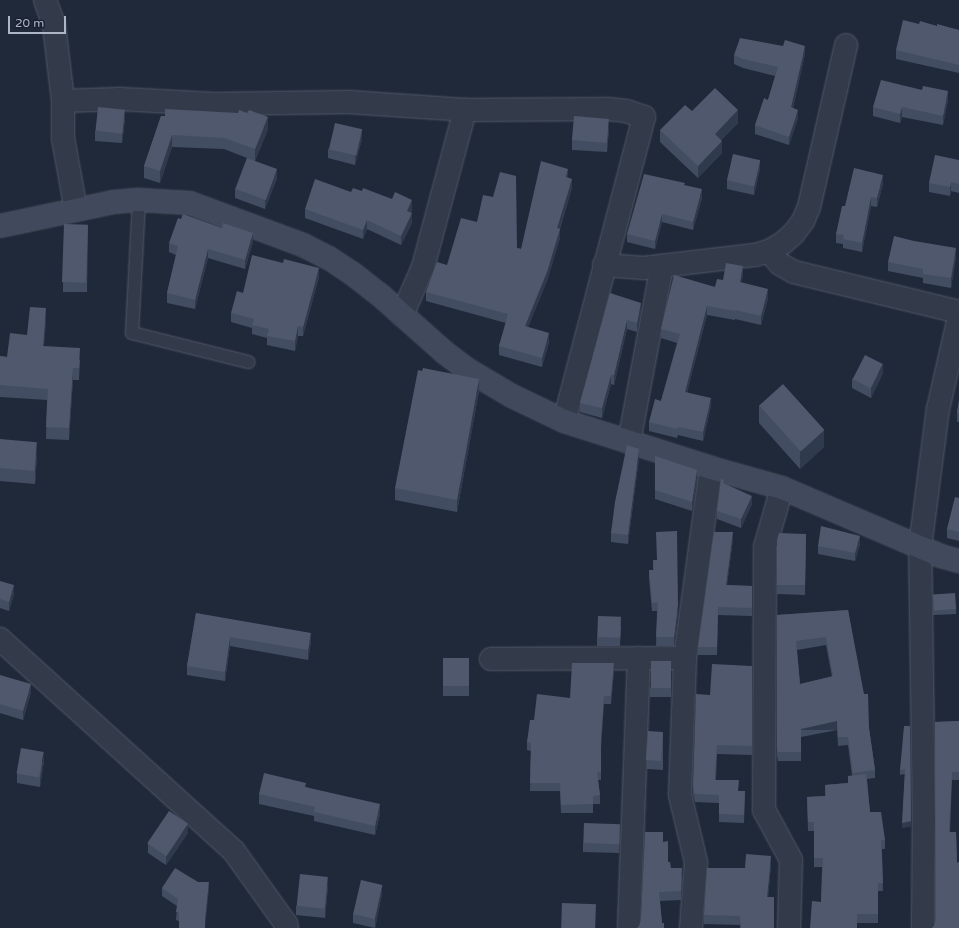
<!DOCTYPE html>
<style>
body{margin:0}
#map{position:relative;width:959px;height:928px;overflow:hidden;background:#20293a;font-family:"Varela Round",sans-serif}
div>[style]{position:absolute}
[style*='--x']{left:calc(var(--x)*1px);top:calc(var(--y)*1px);width:calc(var(--w)*1px);rotate:calc(var(--a)*1deg)}
.roads{filter:drop-shadow(0 0 1px #515868) drop-shadow(0 0 1px #515868)}
.lane>*{height:12px;margin:-6px;padding:0 6px;transform-origin:6px;border-radius:6px;background:#333b4a}
.street>*{height:22px;margin:-11px;padding:0 11px;transform-origin:11px;border-radius:11px;background:#333b4a}
.secondary>*{height:22px;margin:-11px;padding:0 11px;transform-origin:11px;border-radius:11px;background:#41495d}
.wall>*{inset:0;background:#434d62;transform-origin:0 0}
.shaded-wall>*{inset:0;background:#303a4d;transform-origin:0 0}
.building>*{inset:0;background:#4f586d;transform-origin:0 0}
span{translate:-50% -50%;white-space:nowrap;text-align:center;line-height:1.15;-webkit-text-stroke:3.5px #19202f;paint-order:stroke}
.scale{position:absolute;left:8px;top:16px;width:58px;height:18px;box-sizing:border-box;border:2px solid #aeb5c7;border-top:0;padding-left:5px;font-size:12px;line-height:14px;white-space:nowrap;color:#aeb5c7;-webkit-text-stroke:3px #19202f;paint-order:stroke}
</style>
<div id="map">
<div class="roads">
<div class="lane">
<div style="--x:139;--y:200;--w:133;--a:93"></div>
<div style="--x:132;--y:333;--w:120;--a:14"></div>
</div>
<div class="street">
<div style="--x:45;--y:0;--w:27;--a:70"></div>
<div style="--x:54;--y:25;--w:77;--a:83.2"></div>
<div style="--x:63;--y:101;--w:37;--a:90"></div>
<div style="--x:63;--y:138;--w:73;--a:79.8"></div>
<div style="--x:63;--y:101;--w:57;--a:-2"></div>
<div style="--x:120;--y:99;--w:94;--a:3"></div>
<div style="--x:214;--y:104;--w:135;--a:-0.8"></div>
<div style="--x:349;--y:102;--w:116;--a:3.9"></div>
<div style="--x:465;--y:110;--w:143;--a:-0.4"></div>
<div style="--x:608;--y:109;--w:18;--a:6"></div>
<div style="--x:626;--y:111;--w:19;--a:18"></div>
<div style="--x:644;--y:117;--w:314;--a:104.7"></div>
<div style="--x:769;--y:251;--w:17;--a:50"></div>
<div style="--x:780;--y:264;--w:16;--a:30"></div>
<div style="--x:794;--y:272;--w:170;--a:13.6"></div>
<div style="--x:604;--y:265;--w:40;--a:4.3"></div>
<div style="--x:644;--y:268;--w:112;--a:-6.7"></div>
<div style="--x:755;--y:255;--w:15;--a:-16"></div>
<div style="--x:769;--y:251;--w:16;--a:-30"></div>
<div style="--x:783;--y:243;--w:15;--a:-42"></div>
<div style="--x:794;--y:233;--w:15;--a:-53"></div>
<div style="--x:803;--y:221;--w:15;--a:-67"></div>
<div style="--x:809;--y:207;--w:166;--a:-77.1"></div>
<div style="--x:402;--y:315;--w:52;--a:-66.4"></div>
<div style="--x:423;--y:267;--w:163;--a:-75"></div>
<div style="--x:629;--y:442;--w:179;--a:-79.4"></div>
<div style="--x:782;--y:488;--w:61;--a:106.1"></div>
<div style="--x:765;--y:547;--w:263;--a:90.2"></div>
<div style="--x:764;--y:810;--w:57;--a:61.6"></div>
<div style="--x:791;--y:860;--w:68;--a:91.7"></div>
<div style="--x:0;--y:639;--w:314;--a:42.2"></div>
<div style="--x:233;--y:850;--w:91;--a:54.4"></div>
<div style="--x:286;--y:924;--w:4;--a:76"></div>
<div style="--x:491;--y:659;--w:194;--a:-0.3"></div>
<div style="--x:629;--y:928;--w:270;--a:-87.9"></div>
<div style="--x:691;--y:928;--w:66;--a:-85.7"></div>
<div style="--x:696;--y:862;--w:69;--a:-103.4"></div>
<div style="--x:680;--y:795;--w:137;--a:-87.9"></div>
<div style="--x:685;--y:658;--w:192;--a:-82.2"></div>
<div style="--x:923;--y:928;--w:105;--a:-89.5"></div>
<div style="--x:924;--y:823;--w:276;--a:-90.8"></div>
<div style="--x:920;--y:547;--w:139;--a:-82.6"></div>
<div style="--x:938;--y:409;--w:94;--a:-77.1"></div>
</div>
<div class="secondary">
<div style="--x:0;--y:226;--w:116;--a:-11.9"></div>
<div style="--x:114;--y:202;--w:25;--a:-5"></div>
<div style="--x:139;--y:200;--w:51;--a:3.4"></div>
<div style="--x:190;--y:203;--w:121;--a:20.4"></div>
<div style="--x:303;--y:245;--w:29;--a:27"></div>
<div style="--x:329;--y:258;--w:29;--a:34"></div>
<div style="--x:353;--y:274;--w:33;--a:38"></div>
<div style="--x:379;--y:294;--w:87;--a:41.7"></div>
<div style="--x:444;--y:352;--w:30;--a:37"></div>
<div style="--x:468;--y:370;--w:51;--a:30.6"></div>
<div style="--x:512;--y:396;--w:58;--a:25.7"></div>
<div style="--x:564;--y:421;--w:154;--a:17.7"></div>
<div style="--x:711;--y:468;--w:74;--a:15.7"></div>
<div style="--x:782;--y:488;--w:173;--a:23.2"></div>
<div style="--x:941;--y:556;--w:19;--a:16"></div>
</div>
</div>
<div class="wall">
<div style="clip-path:polygon(919px 24px,937px 26px,959px 30px,959px 73px,896px 59px,896px 50px)"></div>
<div style="clip-path:polygon(805px 54px,793px 108px,798px 118px,789px 145px,755px 134px,755px 125px,768px 100px,775px 76px,743px 68px,734px 64px,734px 55px)"></div>
<div style="clip-path:polygon(922px 90px,948px 100px,943px 125px,902px 117px,900px 123px,873px 116px,873px 107px)"></div>
<div style="clip-path:polygon(692px 111px,738px 123px,721px 140px,722px 153px,698px 178px,660px 142px,660px 130px)"></div>
<div style="clip-path:polygon(161px 116px,268px 129px,255px 161px,277px 178px,265px 209px,235px 198px,235px 189px,247px 158px,224px 149px,172px 147px,160px 183px,144px 178px,144px 166px)"></div>
<div style="clip-path:polygon(125px 119px,122px 143px,95px 141px,95px 131px)"></div>
<div style="clip-path:polygon(609px 128px,607px 152px,572px 150px,572px 140px)"></div>
<div style="clip-path:polygon(362px 139px,355px 165px,328px 158px,328px 149px)"></div>
<div style="clip-path:polygon(959px 160px,959px 193px,951px 191px,950px 196px,929px 192px,929px 183px)"></div>
<div style="clip-path:polygon(760px 169px,754px 195px,727px 189px,727px 180px)"></div>
<div style="clip-path:polygon(568px 178px,572px 188px,560px 229px,560px 238px,547px 281px,528px 327px,549px 342px,542px 367px,499px 355px,499px 346px,506px 323px,426px 301px,426px 292px,447px 265px,517px 248px,521px 249px)"></div>
<div style="clip-path:polygon(883px 184px,877px 207px,871px 206px,862px 252px,843px 248px,843px 244px,836px 243px,836px 234px,845px 206px)"></div>
<div style="clip-path:polygon(685px 185px,702px 198px,693px 230px,662px 222px,655px 249px,627px 242px,627px 234px)"></div>
<div style="clip-path:polygon(351px 192px,412px 209px,411px 213px,412px 223px,401px 245px,367px 229px,363px 239px,305px 218px,305px 209px)"></div>
<div style="clip-path:polygon(88px 225px,87px 292px,63px 292px,63px 282px)"></div>
<div style="clip-path:polygon(253px 242px,245px 269px,208px 258px,195px 309px,167px 303px,167px 293px,176px 255px,169px 252px,169px 243px)"></div>
<div style="clip-path:polygon(956px 257px,951px 288px,923px 283px,923px 278px,888px 271px,888px 262px)"></div>
<div style="clip-path:polygon(743px 275px,741px 283px,768px 298px,761px 325px,735px 319px,735px 320px,707px 315px,687px 392px,711px 406px,703px 441px,678px 435px,677px 438px,649px 431px,649px 422px,661px 401px,677px 343px,661px 338px,661px 329px,723px 280px)"></div>
<div style="clip-path:polygon(319px 277px,303px 336px,298px 336px,295px 351px,267px 345px,267px 338px,252px 334px,252px 328px,231px 322px,231px 313px,243px 293px)"></div>
<div style="clip-path:polygon(610px 293px,641px 312px,637px 332px,627px 329px,614px 385px,611px 384px,602px 418px,580px 412px,580px 403px)"></div>
<div style="clip-path:polygon(46px 320px,44px 346px,80px 360px,79px 380px,73px 380px,69px 440px,46px 439px,47px 400px,0 397px,0 356px,7px 357px,27px 335px)"></div>
<div style="clip-path:polygon(883px 373px,871px 398px,852px 388px,852px 379px)"></div>
<div style="clip-path:polygon(479px 391px,457px 512px,395px 500px,395px 488px)"></div>
<div style="clip-path:polygon(959px 400px,959px 422px,957px 422px,957px 413px)"></div>
<div style="clip-path:polygon(759px 405px,824px 447px,800px 469px,759px 423px)"></div>
<div style="clip-path:polygon(0 439px,37px 456px,35px 484px,0 481px)"></div>
<div style="clip-path:polygon(655px 456px,697px 479px,692px 511px,655px 499px)"></div>
<div style="clip-path:polygon(639px 458px,628px 544px,611px 542px,611px 533px)"></div>
<div style="clip-path:polygon(724px 484px,752px 504px,741px 528px,717px 519px,717px 511px)"></div>
<div style="clip-path:polygon(959px 498px,959px 541px,947px 538px,947px 529px)"></div>
<div style="clip-path:polygon(806px 534px,805px 595px,777px 594px,777px 540px)"></div>
<div style="clip-path:polygon(733px 539px,727px 585px,752px 586px,752px 616px,718px 615px,717px 655px,698px 655px,698px 647px)"></div>
<div style="clip-path:polygon(860px 544px,855px 561px,818px 554px,818px 546px)"></div>
<div style="clip-path:polygon(653px 560px,678px 613px,674px 646px,656px 646px,657px 611px,652px 611px,649px 579px,649px 570px,653px 570px)"></div>
<div style="clip-path:polygon(0 581px,14px 594px,9px 611px,0 608px)"></div>
<div style="clip-path:polygon(933px 594px,956px 609px,956px 614px,933px 615px)"></div>
<div style="clip-path:polygon(evenodd,848px 610px,869px 728px,875px 770px,875px 778px,867px 779px,870px 812px,885px 840px,885px 849px,882px 849px,883px 891px,878px 891px,878px 923px,857px 923px,821px 902px,822px 867px,814px 867px,814px 831px,808px 831px,807px 797px,825px 796px,825px 785px,848px 783px,848px 776px,852px 776px,848px 745px,838px 746px,837px 730px,801px 737px,801px 761px,778px 761px,777px 756px,777px 615px,848px 610px,826px 645px,832px 677px,800px 684px,797px 650px,826px 645px)"></div>
<div style="clip-path:polygon(196px 613px,311px 642px,308px 660px,230px 646px,225px 681px,187px 675px,187px 666px)"></div>
<div style="clip-path:polygon(621px 626px,620px 646px,597px 646px,597px 637px)"></div>
<div style="left:443px;top:658px;width:26px;height:38px"></div>
<div style="clip-path:polygon(671px 661px,671px 697px,650px 697px,650px 688px)"></div>
<div style="clip-path:polygon(752px 666px,752px 755px,717px 754px,716px 780px,739px 791px,745px 791px,744px 823px,719px 822px,719px 803px,695px 802px,693px 794px,693px 785px,710px 695px)"></div>
<div style="clip-path:polygon(614px 671px,611px 704px,604px 704px,601px 747px,601px 780px,598px 780px,600px 795px,600px 804px,593px 804px,593px 813px,561px 813px,560px 791px,530px 791px,531px 751px,527px 750px,527px 742px,534px 720px)"></div>
<div style="clip-path:polygon(0 675px,31px 692px,23px 720px,0 713px)"></div>
<div style="clip-path:polygon(959px 721px,959px 780px,952px 780px,950px 832px,956px 832px,957px 863px,959px 862px,959px 928px,932px 928px,934px 926px,935px 920px,935px 722px)"></div>
<div style="clip-path:polygon(910px 726px,911px 826px,902px 828px,905px 774px,900px 775px,900px 770px)"></div>
<div style="clip-path:polygon(663px 732px,663px 770px,647px 769px,647px 760px)"></div>
<div style="clip-path:polygon(44px 761px,40px 787px,17px 783px,17px 774px)"></div>
<div style="clip-path:polygon(306px 787px,380px 814px,375px 835px,314px 821px,314px 816px,259px 804px,259px 794px)"></div>
<div style="clip-path:polygon(188px 833px,166px 865px,148px 853px,148px 844px)"></div>
<div style="clip-path:polygon(620px 833px,619px 853px,583px 852px,583px 843px)"></div>
<div style="clip-path:polygon(663px 842px,668px 862px,671px 868px,682px 877px,681px 900px,660px 901px,662px 923px,639px 926px)"></div>
<div style="clip-path:polygon(771px 865px,768px 897px,774px 928px,740px 928px,740px 925px,704px 924px,704px 915px)"></div>
<div style="clip-path:polygon(328px 886px,325px 918px,296px 915px,296px 906px)"></div>
<div style="clip-path:polygon(162px 888px,209px 890px,179px 921px,176px 920px,177px 906px,162px 896px)"></div>
<div style="clip-path:polygon(382px 894px,375px 928px,353px 923px,353px 914px)"></div>
</div>
<div class="shaded-wall">
<div style="clip-path:polygon(805px 46px,805px 54px,791px 116px,791px 107px)"></div>
<div style="clip-path:polygon(948px 91px,948px 100px,943px 125px,943px 116px)"></div>
<div style="clip-path:polygon(902px 107px,902px 117px,900px 123px,900px 114px)"></div>
<div style="clip-path:polygon(125px 110px,125px 119px,122px 143px,122px 134px)"></div>
<div style="clip-path:polygon(738px 110px,738px 123px,715px 146px,715px 134px)"></div>
<div style="clip-path:polygon(798px 110px,798px 118px,789px 145px,789px 137px)"></div>
<div style="clip-path:polygon(268px 117px,268px 129px,255px 161px,255px 149px)"></div>
<div style="clip-path:polygon(609px 119px,609px 128px,607px 152px,607px 143px)"></div>
<div style="clip-path:polygon(362px 129px,362px 139px,355px 165px,355px 156px)"></div>
<div style="clip-path:polygon(172px 135px,172px 147px,160px 183px,160px 171px)"></div>
<div style="clip-path:polygon(722px 141px,722px 153px,698px 178px,698px 166px)"></div>
<div style="clip-path:polygon(760px 160px,760px 169px,754px 195px,754px 186px)"></div>
<div style="clip-path:polygon(277px 169px,277px 178px,265px 209px,265px 200px)"></div>
<div style="clip-path:polygon(568px 169px,568px 178px,566px 177px)"></div>
<div style="clip-path:polygon(883px 175px,883px 184px,877px 207px,877px 198px)"></div>
<div style="clip-path:polygon(572px 179px,572px 188px,557px 237px,557px 228px)"></div>
<div style="clip-path:polygon(951px 182px,951px 191px,950px 196px,950px 187px)"></div>
<div style="clip-path:polygon(702px 189px,702px 198px,693px 230px,693px 222px)"></div>
<div style="clip-path:polygon(871px 197px,871px 206px,862px 252px,862px 243px)"></div>
<div style="clip-path:polygon(412px 200px,412px 209px,407px 220px,407px 211px)"></div>
<div style="clip-path:polygon(412px 213px,412px 223px,401px 245px,401px 236px)"></div>
<div style="clip-path:polygon(662px 214px,662px 222px,655px 249px,655px 241px)"></div>
<div style="clip-path:polygon(367px 220px,367px 229px,363px 239px,363px 230px)"></div>
<div style="clip-path:polygon(560px 229px,560px 238px,547px 281px,525px 335px,525px 326px)"></div>
<div style="clip-path:polygon(253px 233px,253px 242px,245px 269px,245px 260px)"></div>
<div style="clip-path:polygon(956px 248px,956px 257px,951px 288px,951px 278px)"></div>
<div style="clip-path:polygon(208px 249px,208px 258px,195px 309px,195px 300px)"></div>
<div style="clip-path:polygon(743px 266px,743px 275px,740px 291px,740px 282px)"></div>
<div style="clip-path:polygon(319px 268px,319px 277px,303px 336px,303px 327px)"></div>
<div style="clip-path:polygon(768px 289px,768px 298px,761px 325px,761px 316px)"></div>
<div style="clip-path:polygon(641px 303px,641px 312px,637px 332px,637px 323px)"></div>
<div style="clip-path:polygon(707px 306px,707px 315px,685px 401px,685px 392px)"></div>
<div style="clip-path:polygon(46px 308px,46px 320px,43px 358px,43px 346px)"></div>
<div style="clip-path:polygon(627px 320px,627px 329px,614px 385px,614px 375px)"></div>
<div style="clip-path:polygon(298px 326px,298px 336px,295px 351px,295px 341px)"></div>
<div style="clip-path:polygon(549px 333px,549px 342px,542px 367px,542px 358px)"></div>
<div style="clip-path:polygon(883px 364px,883px 373px,871px 398px,871px 388px)"></div>
<div style="clip-path:polygon(73px 368px,73px 380px,69px 440px,69px 428px)"></div>
<div style="clip-path:polygon(611px 375px,611px 384px,602px 418px,602px 408px)"></div>
<div style="clip-path:polygon(479px 379px,479px 391px,457px 512px,457px 500px)"></div>
<div style="clip-path:polygon(711px 398px,711px 406px,703px 441px,703px 432px)"></div>
<div style="clip-path:polygon(824px 430px,824px 447px,800px 469px,800px 451px)"></div>
<div style="clip-path:polygon(37px 442px,37px 456px,35px 484px,35px 471px)"></div>
<div style="clip-path:polygon(639px 449px,639px 458px,628px 544px,628px 535px)"></div>
<div style="clip-path:polygon(697px 470px,697px 479px,692px 511px,692px 502px)"></div>
<div style="clip-path:polygon(752px 496px,752px 504px,741px 528px,741px 519px)"></div>
<div style="clip-path:polygon(733px 532px,733px 539px,726px 593px,726px 585px)"></div>
<div style="clip-path:polygon(860px 536px,860px 544px,855px 561px,855px 553px)"></div>
<div style="clip-path:polygon(14px 585px,14px 594px,9px 611px,9px 602px)"></div>
<div style="clip-path:polygon(678px 605px,678px 613px,674px 646px,674px 637px)"></div>
<div style="clip-path:polygon(311px 633px,311px 642px,308px 660px,308px 650px)"></div>
<div style="clip-path:polygon(230px 637px,230px 646px,225px 681px,225px 672px)"></div>
<div style="clip-path:polygon(614px 663px,614px 671px,611px 704px,611px 696px)"></div>
<div style="clip-path:polygon(31px 684px,31px 692px,23px 720px,23px 711px)"></div>
<div style="clip-path:polygon(604px 696px,604px 704px,601px 749px,601px 740px)"></div>
<div style="left:837px;top:721px;width:9px;height:37px;rotate:90deg"></div>
<div style="clip-path:polygon(717px 745px,717px 754px,715px 788px,715px 780px)"></div>
<div style="clip-path:polygon(44px 752px,44px 761px,40px 787px,40px 778px)"></div>
<div style="clip-path:polygon(380px 804px,380px 814px,375px 835px,375px 826px)"></div>
<div style="clip-path:polygon(911px 821px,911px 826px,902px 828px,902px 823px)"></div>
<div style="clip-path:polygon(188px 824px,188px 833px,166px 865px,166px 856px)"></div>
<div style="clip-path:polygon(771px 856px,771px 865px,767px 906px,767px 897px)"></div>
<div style="clip-path:polygon(682px 868px,682px 877px,681px 900px,681px 891px)"></div>
<div style="clip-path:polygon(328px 877px,328px 886px,325px 918px,325px 909px)"></div>
<div style="clip-path:polygon(209px 882px,209px 890px,205px 928px,205px 921px)"></div>
<div style="clip-path:polygon(382px 885px,382px 894px,375px 928px,375px 919px)"></div>
</div>
<div class="building">
<div style="clip-path:polygon(903px 20px,919px 24px,920px 21px,937px 26px,937px 24px,959px 30px,959px 65px,896px 50px)"></div>
<div style="clip-path:polygon(740px 38px,783px 46px,785px 40px,805px 46px,791px 107px,798px 110px,789px 137px,755px 125px,764px 98px,768px 100px,778px 67px,743px 59px,734px 55px)"></div>
<div style="clip-path:polygon(881px 80px,922px 90px,923px 86px,948px 91px,943px 116px,902px 107px,900px 114px,873px 107px)"></div>
<div style="clip-path:polygon(715px 88px,738px 110px,715px 134px,722px 141px,698px 166px,660px 130px,685px 105px,692px 111px)"></div>
<div style="left:98px;top:107px;width:27px;height:24px;rotate:6deg"></div>
<div style="clip-path:polygon(165px 109px,238px 113px,239px 110px,247px 113px,249px 110px,268px 117px,255px 149px,224px 138px,172px 135px,160px 171px,144px 166px,161px 116px,165px 116px)"></div>
<div style="left:574px;top:116px;width:35px;height:24px;rotate:5deg"></div>
<div style="left:335px;top:123px;width:28px;height:27px;rotate:13deg"></div>
<div style="left:733px;top:154px;width:28px;height:27px;rotate:13deg"></div>
<div style="clip-path:polygon(935px 155px,959px 160px,959px 184px,951px 182px,950px 187px,929px 183px)"></div>
<div style="left:247px;top:158px;width:32px;height:33px;rotate:20deg"></div>
<div style="clip-path:polygon(541px 161px,568px 169px,566px 177px,572px 179px,557px 228px,560px 229px,547px 272px,525px 326px,549px 333px,542px 358px,499px 346px,508px 314px,426px 292px,437px 262px,447px 265px,461px 218px,477px 222px,483px 195px,493px 197px,500px 172px,516px 176px,517px 248px,521px 249px)"></div>
<div style="clip-path:polygon(854px 168px,883px 175px,877px 198px,871px 197px,862px 243px,843px 239px,844px 235px,836px 234px,842px 206px,845px 206px)"></div>
<div style="clip-path:polygon(644px 174px,685px 183px,684px 185px,702px 189px,693px 222px,662px 214px,655px 241px,627px 234px)"></div>
<div style="clip-path:polygon(315px 179px,351px 192px,353px 188px,362px 191px,363px 188px,392px 199px,395px 192px,412px 200px,407px 211px,412px 213px,401px 236px,367px 220px,363px 230px,305px 209px)"></div>
<div style="clip-path:polygon(183px 214px,222px 228px,223px 223px,253px 233px,245px 260px,208px 249px,195px 300px,167px 293px,178px 246px,169px 243px,178px 218px,181px 219px)"></div>
<div style="left:64px;top:224px;width:24px;height:58px;rotate:2deg"></div>
<div style="clip-path:polygon(894px 236px,914px 241px,956px 248px,951px 278px,923px 274px,923px 269px,888px 262px)"></div>
<div style="clip-path:polygon(252px 255px,283px 263px,284px 259px,319px 268px,303px 327px,298px 326px,295px 341px,267px 336px,269px 329px,252px 325px,254px 319px,231px 313px,237px 291px,243px 293px)"></div>
<div style="clip-path:polygon(726px 263px,743px 266px,740px 282px,768px 289px,761px 316px,735px 310px,735px 311px,707px 306px,685px 392px,711px 398px,703px 432px,678px 427px,677px 429px,649px 422px,655px 399px,661px 401px,680px 334px,661px 329px,674px 275px,715px 287px,717px 279px,723px 280px)"></div>
<div style="clip-path:polygon(610px 293px,641px 303px,637px 323px,627px 320px,614px 375px,611px 375px,602px 408px,580px 403px)"></div>
<div style="clip-path:polygon(30px 307px,46px 308px,43px 346px,80px 348px,79px 368px,73px 368px,69px 428px,46px 427px,48px 389px,0 385px,0 356px,7px 357px,10px 333px,27px 335px)"></div>
<div style="left:865px;top:355px;width:20px;height:27px;rotate:27deg"></div>
<div style="clip-path:polygon(423px 368px,479px 379px,457px 500px,395px 488px,418px 370px,422px 371px)"></div>
<div style="left:783px;top:384px;width:62px;height:32px;rotate:48deg"></div>
<div style="clip-path:polygon(959px 400px,959px 413px,957px 413px)"></div>
<div style="left:0;top:439px;width:37px;height:29px;rotate:5deg"></div>
<div style="clip-path:polygon(627px 445px,639px 449px,628px 535px,611px 533px,615px 502px)"></div>
<div style="clip-path:polygon(655px 456px,697px 470px,692px 502px,655px 490px)"></div>
<div style="clip-path:polygon(721px 479px,724px 480px,723px 483px,752px 496px,741px 519px,717px 511px)"></div>
<div style="clip-path:polygon(955px 497px,959px 498px,959px 532px,947px 529px)"></div>
<div style="clip-path:polygon(821px 526px,860px 536px,855px 553px,818px 546px)"></div>
<div style="clip-path:polygon(677px 531px,678px 605px,674px 637px,656px 637px,658px 602px,652px 603px,649px 570px,654px 570px,653px 560px,657px 560px,656px 532px)"></div>
<div style="clip-path:polygon(714px 532px,733px 532px,726px 585px,752px 586px,752px 608px,718px 607px,717px 647px,698px 647px)"></div>
<div style="clip-path:polygon(779px 533px,806px 534px,805px 585px,777px 585px,777px 540px)"></div>
<div style="clip-path:polygon(0 581px,14px 585px,9px 602px,0 599px)"></div>
<div style="left:955px;top:593px;width:16px;height:22px;rotate:86deg"></div>
<div style="clip-path:polygon(evenodd,848px 610px,864px 694px,868px 694px,869px 728px,875px 770px,853px 773px,848px 737px,838px 737px,837px 721px,801px 729px,801px 752px,778px 752px,777px 747px,777px 615px,848px 610px,826px 637px,833px 676px,800px 684px,796px 641px,826px 637px)"></div>
<div style="clip-path:polygon(196px 613px,311px 633px,308px 650px,230px 637px,225px 672px,187px 666px)"></div>
<div style="left:598px;top:616px;width:23px;height:21px;rotate:2deg"></div>
<div style="left:443px;top:658px;width:26px;height:28px"></div>
<div style="left:651px;top:661px;width:20px;height:27px"></div>
<div style="clip-path:polygon(572px 663px,614px 663px,611px 696px,604px 696px,601px 740px,601px 772px,597px 772px,600px 795px,593px 796px,593px 804px,561px 805px,560px 783px,530px 783px,531px 743px,527px 742px,530px 720px,534px 720px,537px 694px,570px 698px)"></div>
<div style="clip-path:polygon(712px 664px,752px 666px,752px 746px,717px 745px,715px 780px,739px 780px,738px 791px,745px 791px,744px 815px,719px 814px,719px 795px,695px 794px,693px 785px,696px 694px,710px 695px)"></div>
<div style="clip-path:polygon(0 675px,31px 684px,23px 711px,0 704px)"></div>
<div style="clip-path:polygon(959px 721px,959px 772px,952px 772px,949px 832px,956px 832px,957px 863px,959px 862px,959px 928px,932px 928px,934px 926px,936px 920px,935px 722px)"></div>
<div style="clip-path:polygon(904px 726px,910px 726px,911px 821px,902px 823px,905px 769px,900px 770px)"></div>
<div style="left:648px;top:731px;width:15px;height:29px;rotate:4deg"></div>
<div style="left:21px;top:748px;width:23px;height:26px;rotate:10deg"></div>
<div style="clip-path:polygon(264px 773px,306px 783px,305px 787px,380px 804px,375px 826px,314px 812px,315px 807px,259px 794px)"></div>
<div style="clip-path:polygon(866px 774px,870px 812px,881px 812px,885px 840px,881px 840px,883px 883px,878px 883px,878px 914px,857px 914px,857px 928px,810px 928px,812px 901px,821px 902px,823px 858px,814px 858px,814px 822px,808px 822px,807px 797px,826px 796px,825px 785px,848px 783px,848px 776px)"></div>
<div style="left:169px;top:811px;width:23px;height:39px;rotate:34deg"></div>
<div style="left:584px;top:823px;width:36px;height:20px;rotate:2deg"></div>
<div style="clip-path:polygon(645px 832px,663px 832px,663px 842px,668px 841px,668px 862px,670px 862px,671px 868px,682px 868px,681px 891px,659px 892px,662px 923px,664px 923px,664px 928px,637px 928px,639px 926px,641px 920px)"></div>
<div style="clip-path:polygon(746px 854px,771px 856px,767px 897px,774px 897px,774px 928px,741px 928px,740px 916px,704px 915px,707px 868px,745px 868px)"></div>
<div style="clip-path:polygon(175px 868px,198px 882px,209px 882px,205px 921px,205px 928px,179px 928px,179px 912px,176px 912px,178px 899px,162px 888px)"></div>
<div style="left:300px;top:874px;width:28px;height:32px;rotate:6deg"></div>
<div style="left:361px;top:880px;width:22px;height:35px;rotate:13deg"></div>
<div style="left:562px;top:903px;width:34px;height:25px;rotate:2deg"></div>
</div>
<div class="scale">20 m</div>
</div>
